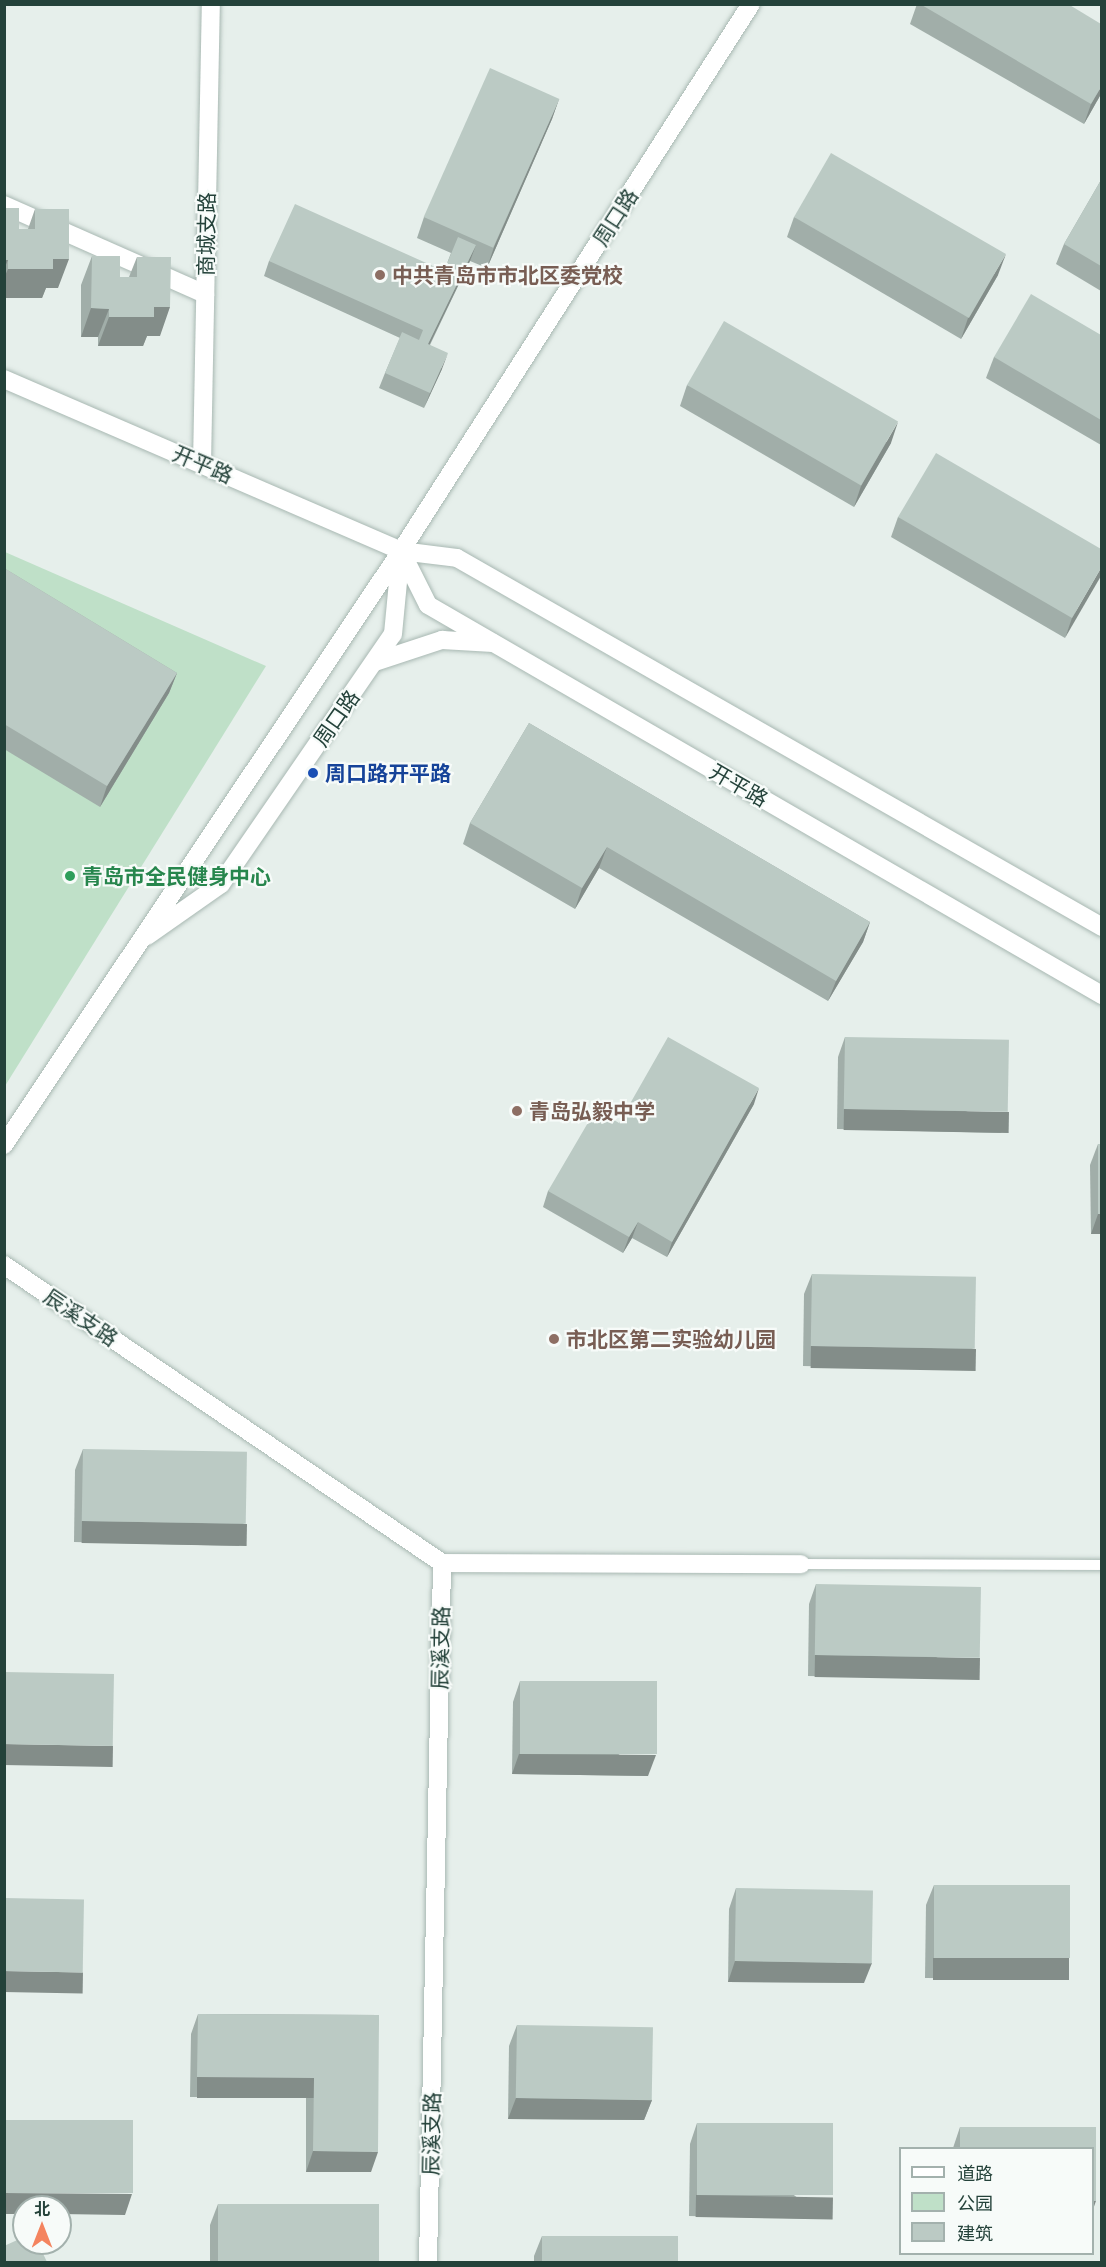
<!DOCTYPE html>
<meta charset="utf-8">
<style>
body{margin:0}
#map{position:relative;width:1106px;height:2267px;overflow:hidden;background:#e6efeb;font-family:"Golos Text","Noto Sans SC",sans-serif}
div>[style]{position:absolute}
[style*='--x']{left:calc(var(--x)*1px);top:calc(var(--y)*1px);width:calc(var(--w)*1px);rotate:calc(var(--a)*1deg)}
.green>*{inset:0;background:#bfe0c8}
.roads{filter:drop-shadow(0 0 2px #a8b8b2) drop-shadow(0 0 2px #a8b8b2)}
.lane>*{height:10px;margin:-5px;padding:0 5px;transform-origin:5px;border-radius:5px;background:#fff}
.street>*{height:18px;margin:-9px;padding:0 9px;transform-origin:9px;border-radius:9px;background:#fff}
.secondary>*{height:18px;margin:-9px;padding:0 9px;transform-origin:9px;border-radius:9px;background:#fff}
.wall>*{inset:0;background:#a1aea9}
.shaded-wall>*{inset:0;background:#838d89;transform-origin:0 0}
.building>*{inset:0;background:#bbcac4;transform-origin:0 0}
.dots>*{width:16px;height:16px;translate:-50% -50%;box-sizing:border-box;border:3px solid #f7fbf9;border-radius:50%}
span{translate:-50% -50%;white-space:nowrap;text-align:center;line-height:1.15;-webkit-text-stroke:4.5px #f7fbf9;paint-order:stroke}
.street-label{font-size:21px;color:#24423a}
.education-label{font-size:21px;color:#785e54;font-weight:700}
.left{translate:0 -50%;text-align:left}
.transit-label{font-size:21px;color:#164399;font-weight:700}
.leisure-label{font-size:21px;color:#27864d;font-weight:700}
.frame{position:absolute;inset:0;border:6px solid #24423a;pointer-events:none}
.legend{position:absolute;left:899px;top:2147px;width:195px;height:108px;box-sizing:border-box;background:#f7fbf9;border:2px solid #a3b1ad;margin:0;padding:8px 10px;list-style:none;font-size:18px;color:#24423a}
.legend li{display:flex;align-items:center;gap:12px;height:30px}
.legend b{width:30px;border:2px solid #a3b1ad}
.north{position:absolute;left:12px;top:2195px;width:60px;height:60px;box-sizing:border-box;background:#f7fbf9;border:2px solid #a3b1ad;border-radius:50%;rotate:0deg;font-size:16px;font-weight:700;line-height:24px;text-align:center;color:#24423a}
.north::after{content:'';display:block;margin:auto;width:21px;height:27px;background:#f4845f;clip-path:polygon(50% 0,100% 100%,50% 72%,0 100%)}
</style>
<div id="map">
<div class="green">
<div style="clip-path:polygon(5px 552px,266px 666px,5px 1086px)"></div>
</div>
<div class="roads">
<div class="lane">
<div style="--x:801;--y:1564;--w:301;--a:0.2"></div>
</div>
<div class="street">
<div style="--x:4;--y:205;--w:220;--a:23.9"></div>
<div style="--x:202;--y:464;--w:460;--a:-88.9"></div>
<div style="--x:375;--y:662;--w:71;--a:-18.2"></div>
<div style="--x:442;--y:640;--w:51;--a:3.4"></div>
<div style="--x:147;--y:936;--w:90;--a:-35.1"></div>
<div style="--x:221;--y:884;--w:303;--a:-55.5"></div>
<div style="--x:393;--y:634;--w:83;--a:-84.5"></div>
<div style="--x:4;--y:1265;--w:530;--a:34.23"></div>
<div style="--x:442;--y:1563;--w:359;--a:0.2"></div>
<div style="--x:428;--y:2262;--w:699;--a:-88.85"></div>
</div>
<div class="secondary">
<div style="--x:4;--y:379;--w:433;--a:23.4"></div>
<div style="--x:401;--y:551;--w:56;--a:7.1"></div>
<div style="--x:457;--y:558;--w:743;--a:29.77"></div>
<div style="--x:401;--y:551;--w:60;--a:63.4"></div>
<div style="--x:428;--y:605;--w:779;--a:30.06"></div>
<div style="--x:4;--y:1145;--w:714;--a:-56.24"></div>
<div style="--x:401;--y:551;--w:649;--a:-57.39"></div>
</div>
</div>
<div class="wall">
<div style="clip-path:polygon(917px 4px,1068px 4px,1101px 94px,1084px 124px,910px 24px)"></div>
<div style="clip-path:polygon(559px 99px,552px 119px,487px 268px,470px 261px,430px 345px,442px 369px,424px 408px,379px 388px,385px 373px,400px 338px,264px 276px,269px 261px,444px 271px,451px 253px,417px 238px,424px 217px)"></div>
<div style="clip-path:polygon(1101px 180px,1101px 291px,1056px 264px,1064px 244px)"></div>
<div style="clip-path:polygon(4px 208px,19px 229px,28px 229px,35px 209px,58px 288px,46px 288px,42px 298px,4px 298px)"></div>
<div style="clip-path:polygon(794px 217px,998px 275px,961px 339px,787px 237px)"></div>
<div style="clip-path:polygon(92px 256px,120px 277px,129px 277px,137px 257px,160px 336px,147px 336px,143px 346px,98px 346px,98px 337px,81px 337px,81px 285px)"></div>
<div style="clip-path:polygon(1101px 335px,1101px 445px,986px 378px,994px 357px)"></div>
<div style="clip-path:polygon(687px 385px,891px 443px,854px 507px,680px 406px)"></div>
<div style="clip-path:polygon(898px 517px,1101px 549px,1065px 638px,891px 537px)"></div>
<div style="clip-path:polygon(4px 568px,177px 673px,169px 693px,100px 807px,4px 749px)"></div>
<div style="clip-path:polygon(529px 723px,870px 922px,863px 942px,828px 1001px,599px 868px,575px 909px,463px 844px,470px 823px)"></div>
<div style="clip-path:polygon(845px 1037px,1002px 1133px,837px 1129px,838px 1057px)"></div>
<div style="clip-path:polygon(754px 1104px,667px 1257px,632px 1238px,623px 1253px,543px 1207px,548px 1191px,619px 1123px)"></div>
<div style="clip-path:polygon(1098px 1144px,1101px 1144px,1101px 1234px,1091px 1234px,1090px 1165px)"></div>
<div style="clip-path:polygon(812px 1274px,976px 1350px,968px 1370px,803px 1366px,804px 1294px)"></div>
<div style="clip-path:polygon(83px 1449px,247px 1525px,239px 1546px,74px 1542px,75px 1470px)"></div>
<div style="clip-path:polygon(816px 1584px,972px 1679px,808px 1676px,809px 1604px)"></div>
<div style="clip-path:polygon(520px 1681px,648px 1776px,512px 1774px,513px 1702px)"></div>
<div style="clip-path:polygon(934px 1885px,1069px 1959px,1062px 1979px,925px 1978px,926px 1905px)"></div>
<div style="clip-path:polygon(736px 1888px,864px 1983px,728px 1982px,729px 1909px)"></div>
<div style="clip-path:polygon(198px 2014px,379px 2015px,371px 2172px,306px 2172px,306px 2098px,190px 2097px,191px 2034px)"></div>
<div style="clip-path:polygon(517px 2025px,652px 2100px,644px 2120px,508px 2119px,509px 2046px)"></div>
<div style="clip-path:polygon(697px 2123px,826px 2219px,689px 2216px,690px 2144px)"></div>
<div style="clip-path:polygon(960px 2127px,1092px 2148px,953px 2148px)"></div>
<div style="clip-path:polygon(218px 2204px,379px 2262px,210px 2262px,210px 2225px)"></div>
<div style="clip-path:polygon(542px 2236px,678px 2262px,534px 2262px,534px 2256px)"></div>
</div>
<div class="shaded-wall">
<div style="clip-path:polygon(1101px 87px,1101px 94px,1084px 124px,1091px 104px)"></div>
<div style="clip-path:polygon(559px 99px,552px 119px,487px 268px,494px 247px)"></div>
<div style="clip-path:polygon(476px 245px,470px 261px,422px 360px,428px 344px)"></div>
<div style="clip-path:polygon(1006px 254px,998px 275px,961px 339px,968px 318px)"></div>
<div style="clip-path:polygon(53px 259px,69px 259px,58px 288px,46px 288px,42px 298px,4px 298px,4px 278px,8px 269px)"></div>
<div style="clip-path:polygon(4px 260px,8px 260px,4px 269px)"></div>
<div style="clip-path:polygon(154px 307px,170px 307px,160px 336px,147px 336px,143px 346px,98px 346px,109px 317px)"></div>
<div style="clip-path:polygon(91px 308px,109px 309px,98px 337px,81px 337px)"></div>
<div style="clip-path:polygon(448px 353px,442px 369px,424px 408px,430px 393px)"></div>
<div style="clip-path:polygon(898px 422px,891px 443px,854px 507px,861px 486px)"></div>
<div style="clip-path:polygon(1101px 568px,1101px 576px,1065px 638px,1072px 618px)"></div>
<div style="clip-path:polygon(177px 673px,169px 693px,100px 807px,107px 786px)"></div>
<div style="clip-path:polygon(607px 847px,599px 868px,575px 909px,582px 888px)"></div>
<div style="clip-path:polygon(870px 922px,863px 942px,828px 1001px,836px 981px)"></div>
<div style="clip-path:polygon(759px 1088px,754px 1104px,667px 1257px,672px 1242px)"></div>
<div style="left:844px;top:1109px;width:165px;height:21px;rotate:1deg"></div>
<div style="clip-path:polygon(1101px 1213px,1101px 1234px,1091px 1234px,1098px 1214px)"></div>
<div style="clip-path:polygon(638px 1222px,632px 1238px,623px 1253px,629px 1237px)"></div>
<div style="left:811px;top:1346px;width:165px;height:22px;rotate:1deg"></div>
<div style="left:82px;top:1521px;width:165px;height:22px;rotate:1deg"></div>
<div style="left:815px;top:1655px;width:165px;height:22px;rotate:1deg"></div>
<div style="left:4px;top:1744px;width:109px;height:21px;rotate:1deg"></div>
<div style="clip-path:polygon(519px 1754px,656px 1755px,648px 1776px,512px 1774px)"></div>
<div style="left:933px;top:1958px;width:136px;height:22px"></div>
<div style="clip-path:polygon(735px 1961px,872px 1963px,864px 1983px,728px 1982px)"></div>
<div style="left:4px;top:1971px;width:79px;height:21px;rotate:1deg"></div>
<div style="left:197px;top:2077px;width:117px;height:21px"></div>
<div style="clip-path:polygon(516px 2098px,652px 2100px,644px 2120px,508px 2119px)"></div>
<div style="clip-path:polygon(313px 2151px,378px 2152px,371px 2172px,306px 2172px)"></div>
<div style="clip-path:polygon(4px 2193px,132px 2194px,125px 2215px,60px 2214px,60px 2207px,24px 2207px,24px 2214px,4px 2214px)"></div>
<div style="left:696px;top:2195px;width:137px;height:22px;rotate:1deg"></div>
<div style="clip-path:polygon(1092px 2201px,1096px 2201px,1092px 2212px)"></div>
</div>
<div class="building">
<div style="clip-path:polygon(920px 4px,1068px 4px,1101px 24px,1101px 87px,1091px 104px)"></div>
<div style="left:490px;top:68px;width:76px;height:163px;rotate:24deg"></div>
<div style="left:831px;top:153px;width:202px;height:74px;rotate:30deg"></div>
<div style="clip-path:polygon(1101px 180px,1101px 266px,1064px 244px)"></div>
<div style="clip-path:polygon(295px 204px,444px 271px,458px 237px,476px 245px,428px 344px,448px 353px,430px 393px,385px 373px,402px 332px,419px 340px,423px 330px,269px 261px)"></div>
<div style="clip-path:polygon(4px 208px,19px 208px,19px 229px,35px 229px,35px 209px,69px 209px,69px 259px,53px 259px,53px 269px,8px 269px,8px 260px,4px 260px)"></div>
<div style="clip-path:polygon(92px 256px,120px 256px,120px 277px,137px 277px,137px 257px,171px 257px,170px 307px,154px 307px,154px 317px,109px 317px,109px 309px,91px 308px)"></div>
<div style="clip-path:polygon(1031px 294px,1101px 335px,1101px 420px,994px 357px)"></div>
<div style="left:724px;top:321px;width:201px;height:74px;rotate:30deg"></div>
<div style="clip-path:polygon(936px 453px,1101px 549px,1101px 568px,1072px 618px,898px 517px)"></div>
<div style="clip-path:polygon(4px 568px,177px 673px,107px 786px,4px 724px)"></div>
<div style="clip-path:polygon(529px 723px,870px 922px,836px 981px,607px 847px,582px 888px,470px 823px)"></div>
<div style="clip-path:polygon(668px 1037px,759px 1088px,672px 1242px,638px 1222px,629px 1237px,548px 1191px,596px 1109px,619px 1123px)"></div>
<div style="left:845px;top:1037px;width:164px;height:72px;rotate:1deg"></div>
<div style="left:1098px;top:1144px;width:3px;height:70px"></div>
<div style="left:812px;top:1274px;width:164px;height:72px;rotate:1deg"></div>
<div style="left:83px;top:1449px;width:164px;height:72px;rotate:1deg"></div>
<div style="left:816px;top:1584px;width:165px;height:71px;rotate:1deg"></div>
<div style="left:4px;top:1672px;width:110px;height:72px;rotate:1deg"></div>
<div style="left:520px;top:1681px;width:137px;height:73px"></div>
<div style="left:934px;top:1885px;width:136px;height:73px"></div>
<div style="left:736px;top:1888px;width:137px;height:73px;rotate:1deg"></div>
<div style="left:4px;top:1898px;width:80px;height:73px;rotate:1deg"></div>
<div style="clip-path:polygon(198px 2014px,379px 2015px,378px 2152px,313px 2151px,314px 2078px,197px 2077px)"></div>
<div style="left:517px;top:2025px;width:136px;height:73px;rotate:1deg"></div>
<div style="left:4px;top:2120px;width:129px;height:73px"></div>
<div style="left:697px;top:2123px;width:136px;height:72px"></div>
<div style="clip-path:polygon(960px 2127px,1096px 2127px,1096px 2201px,1092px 2201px,1092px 2148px,960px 2148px)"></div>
<div style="left:218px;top:2204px;width:161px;height:58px"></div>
<div style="left:542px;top:2236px;width:136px;height:26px"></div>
<div style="clip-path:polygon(24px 2237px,24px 2243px,38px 2243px,47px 2262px,4px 2262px,4px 2246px)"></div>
</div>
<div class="dots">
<div style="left:380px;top:275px;background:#8d6e63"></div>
<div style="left:313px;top:773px;background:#1a4fb4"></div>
<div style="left:70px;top:876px;background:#2e9e5b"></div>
<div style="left:517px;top:1111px;background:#8d6e63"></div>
<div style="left:554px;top:1339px;background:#8d6e63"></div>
</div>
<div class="street-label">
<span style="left:615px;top:217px;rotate:-57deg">周口路</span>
<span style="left:206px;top:234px;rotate:-89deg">商城支路</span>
<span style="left:203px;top:464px;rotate:23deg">开平路</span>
<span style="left:336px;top:718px;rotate:-55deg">周口路</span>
<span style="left:739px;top:785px;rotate:30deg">开平路</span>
<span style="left:81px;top:1317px;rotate:34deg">辰溪支路</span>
<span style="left:440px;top:1648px;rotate:-89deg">辰溪支路</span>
<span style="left:431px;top:2134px;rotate:-89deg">辰溪支路</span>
</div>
<div class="education-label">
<span class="left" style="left:392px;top:275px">中共青岛市市北区委党校</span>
<span class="left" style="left:529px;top:1111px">青岛弘毅中学</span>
<span class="left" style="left:566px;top:1339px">市北区第二实验幼儿园</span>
</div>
<div class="transit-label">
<span class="left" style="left:325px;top:773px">周口路开平路</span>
</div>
<div class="leisure-label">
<span class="left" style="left:82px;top:876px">青岛市全民健身中心</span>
</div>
<div class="frame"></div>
<ul class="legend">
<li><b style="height:8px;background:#fff"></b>道路</li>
<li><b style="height:16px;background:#bfe0c8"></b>公园</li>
<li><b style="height:16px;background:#bbcac4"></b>建筑</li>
</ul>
<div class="north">北</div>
</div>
